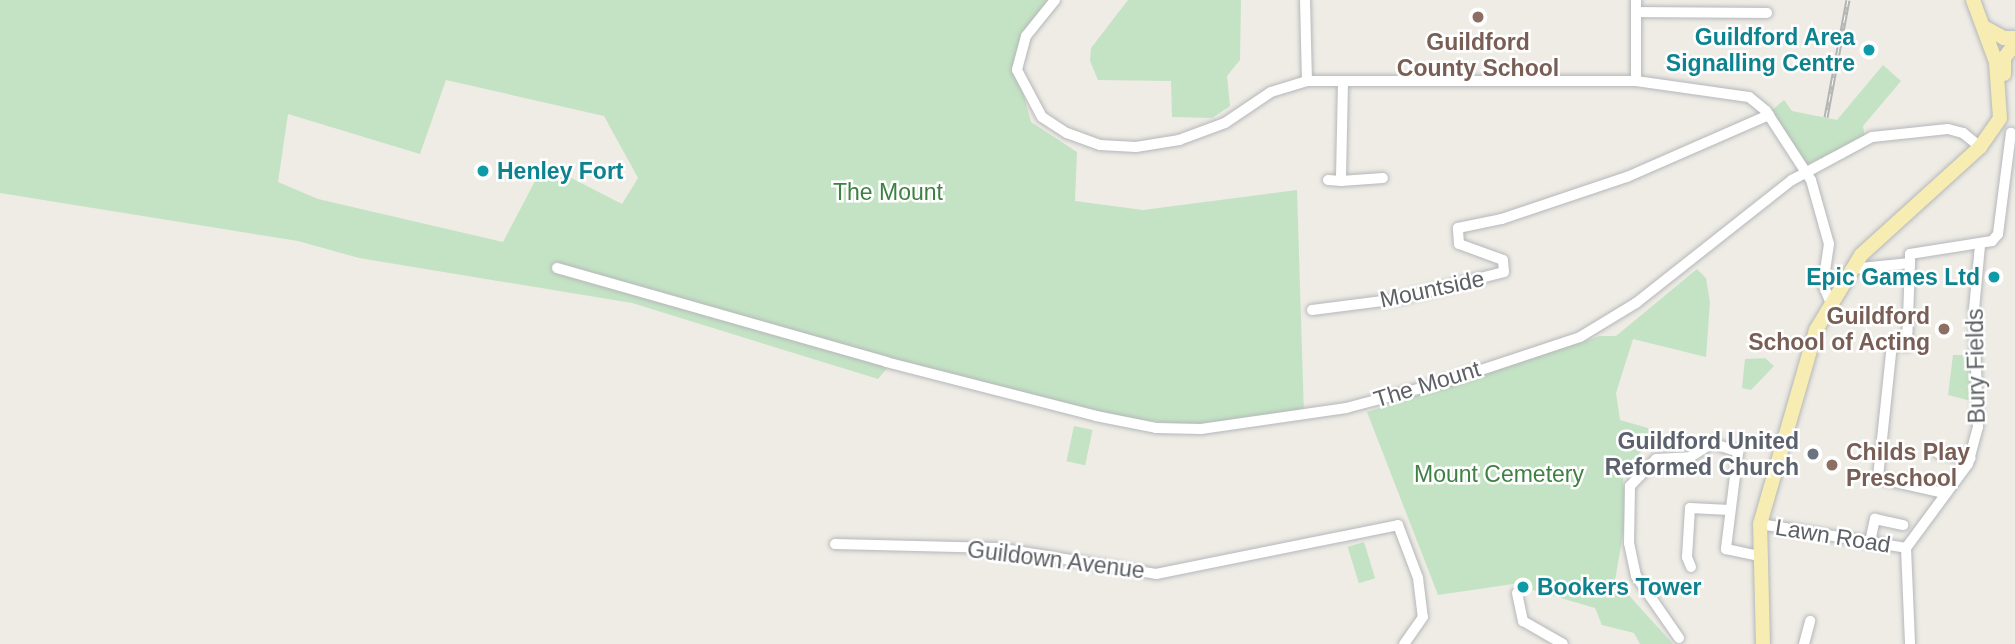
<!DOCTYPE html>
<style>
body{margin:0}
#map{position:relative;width:2015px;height:644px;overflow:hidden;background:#eeece5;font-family:Helvetica,sans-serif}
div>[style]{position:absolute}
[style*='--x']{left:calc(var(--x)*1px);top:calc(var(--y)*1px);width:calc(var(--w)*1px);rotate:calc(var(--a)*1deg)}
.green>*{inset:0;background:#c4e3c4;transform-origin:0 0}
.roads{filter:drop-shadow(0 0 2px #b5b7ba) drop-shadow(0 0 2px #b5b7ba)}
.minor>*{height:10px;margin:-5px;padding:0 5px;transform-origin:5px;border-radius:5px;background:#fff}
.primary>*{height:14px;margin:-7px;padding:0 7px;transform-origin:7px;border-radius:7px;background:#f7ecb1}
.rail>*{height:5px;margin-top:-2.5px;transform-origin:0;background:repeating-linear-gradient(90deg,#fff 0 8px,#b3b4b4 0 16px);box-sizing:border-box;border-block:2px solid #b3b4b4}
.dots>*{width:19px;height:19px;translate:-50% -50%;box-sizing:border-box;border:4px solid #fff;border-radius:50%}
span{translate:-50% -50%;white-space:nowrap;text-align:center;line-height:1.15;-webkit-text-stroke:5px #fff;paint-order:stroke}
.culture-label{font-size:23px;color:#0d838f;font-weight:700}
.right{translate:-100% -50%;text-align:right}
.left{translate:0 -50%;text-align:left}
.education-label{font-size:23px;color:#785e54;font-weight:700}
.park-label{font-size:23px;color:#3e8142}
.street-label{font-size:23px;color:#5d6064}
.worship-label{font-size:23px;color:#5b616d;font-weight:700}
</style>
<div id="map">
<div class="green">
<div style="clip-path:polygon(evenodd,0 0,1053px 0,1026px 36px,1017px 70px,1031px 122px,1077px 152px,1075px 201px,1143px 210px,1297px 190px,1304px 415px,1194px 426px,1119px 417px,894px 360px,878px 379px,632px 303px,359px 258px,298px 241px,0 193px,0 0,446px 80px,604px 116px,638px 178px,622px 204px,544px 164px,503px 242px,318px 199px,278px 182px,288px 114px,420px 154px,446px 80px)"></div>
<div style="clip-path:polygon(1128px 0,1241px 0,1240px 60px,1227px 76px,1230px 106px,1212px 118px,1172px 117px,1171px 81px,1098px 80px,1090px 61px,1091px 48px)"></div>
<div style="clip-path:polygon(1883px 65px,1901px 81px,1863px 126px,1865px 137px,1806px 165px,1771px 111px,1784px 100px,1792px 111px,1837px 120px)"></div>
<div style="clip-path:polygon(1697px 269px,1706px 278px,1710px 302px,1706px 357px,1633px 339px,1616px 393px,1620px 420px,1655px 430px,1653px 442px,1627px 464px,1623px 478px,1626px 517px,1615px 580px,1673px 644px,1640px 644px,1634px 633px,1602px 625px,1595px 608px,1513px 584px,1438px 595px,1367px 412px,1600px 336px,1616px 336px)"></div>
<div style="clip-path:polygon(1953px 355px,1973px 355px,1975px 402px,1948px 395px)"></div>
<div style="clip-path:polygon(1765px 358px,1774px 366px,1751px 390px,1742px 388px,1745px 359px)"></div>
<div style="left:1074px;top:426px;width:19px;height:36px;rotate:12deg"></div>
<div style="left:1364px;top:542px;width:38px;height:17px;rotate:73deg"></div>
</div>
<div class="roads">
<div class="minor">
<div style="--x:1055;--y:0;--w:46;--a:128.9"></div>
<div style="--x:1026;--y:36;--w:35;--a:105"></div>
<div style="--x:1017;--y:70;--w:53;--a:62"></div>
<div style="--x:1042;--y:117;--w:30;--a:33"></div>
<div style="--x:1067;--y:133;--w:35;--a:20"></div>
<div style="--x:1100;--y:145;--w:36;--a:3"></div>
<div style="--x:1136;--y:147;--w:44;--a:-9.2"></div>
<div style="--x:1179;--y:140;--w:49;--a:-20.3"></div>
<div style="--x:1225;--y:123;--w:55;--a:-34"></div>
<div style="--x:1271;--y:92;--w:38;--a:-17"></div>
<div style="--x:1307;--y:81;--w:329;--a:0"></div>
<div style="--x:1636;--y:81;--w:114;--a:8.1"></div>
<div style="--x:1749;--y:97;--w:22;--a:39"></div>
<div style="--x:1766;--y:111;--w:82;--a:56.9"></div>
<div style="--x:1811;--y:180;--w:66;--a:74.3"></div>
<div style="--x:1829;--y:244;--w:40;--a:98.5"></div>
<div style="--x:1823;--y:284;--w:18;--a:68"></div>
<div style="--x:1305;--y:0;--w:81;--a:88.6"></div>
<div style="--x:1636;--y:0;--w:81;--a:90"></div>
<div style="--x:1636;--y:12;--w:131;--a:0.4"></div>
<div style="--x:1343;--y:82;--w:99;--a:91.2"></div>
<div style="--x:1341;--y:181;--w:42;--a:-4.1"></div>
<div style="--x:1328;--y:180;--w:13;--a:4"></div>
<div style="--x:1910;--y:263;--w:83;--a:92.1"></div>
<div style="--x:1907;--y:346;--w:15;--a:-172"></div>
<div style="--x:1892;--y:344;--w:135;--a:96"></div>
<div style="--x:1878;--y:478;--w:68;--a:12.8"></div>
<div style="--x:557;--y:268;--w:342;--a:15.9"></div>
<div style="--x:886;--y:362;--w:217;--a:14.4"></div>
<div style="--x:1096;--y:416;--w:61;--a:11.3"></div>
<div style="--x:1156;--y:428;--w:45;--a:1.3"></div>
<div style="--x:1201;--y:429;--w:147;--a:-8.2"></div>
<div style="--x:1346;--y:408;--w:106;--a:-14.8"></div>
<div style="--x:1448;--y:381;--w:139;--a:-18.4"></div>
<div style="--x:1580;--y:337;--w:66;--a:-31.3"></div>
<div style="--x:1636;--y:303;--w:199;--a:-38.3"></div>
<div style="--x:1792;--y:180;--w:91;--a:-28.3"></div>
<div style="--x:1872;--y:137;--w:76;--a:-6"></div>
<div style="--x:1948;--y:129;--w:16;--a:15"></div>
<div style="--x:1963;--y:133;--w:22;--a:39"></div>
<div style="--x:1851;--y:269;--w:59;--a:-5.8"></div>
<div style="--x:1910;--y:263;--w:9;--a:-90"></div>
<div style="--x:1910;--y:254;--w:83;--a:-9"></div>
<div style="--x:1992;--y:241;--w:9;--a:-49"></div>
<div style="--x:1998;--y:234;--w:102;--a:-82.7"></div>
<div style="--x:1312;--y:310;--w:87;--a:-7.3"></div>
<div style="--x:1398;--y:299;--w:109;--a:-14.3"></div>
<div style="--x:1504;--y:272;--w:12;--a:-95"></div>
<div style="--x:1503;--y:260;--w:47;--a:-160"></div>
<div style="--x:1459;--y:244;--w:16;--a:-94"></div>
<div style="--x:1458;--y:228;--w:45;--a:-11.6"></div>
<div style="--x:1502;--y:219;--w:132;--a:-18.6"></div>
<div style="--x:1627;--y:177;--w:155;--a:-23.6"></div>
<div style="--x:1938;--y:453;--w:33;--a:9"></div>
<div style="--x:1760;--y:524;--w:148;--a:9.3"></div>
<div style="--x:1870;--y:542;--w:24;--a:-78"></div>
<div style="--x:1875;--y:519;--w:29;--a:12"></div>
<div style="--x:835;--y:544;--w:163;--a:1.4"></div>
<div style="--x:998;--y:548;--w:160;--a:9.3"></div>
<div style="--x:1156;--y:574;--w:247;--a:-11.4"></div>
<div style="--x:1398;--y:525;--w:57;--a:69.3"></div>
<div style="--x:1418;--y:578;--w:39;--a:83"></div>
<div style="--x:1423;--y:617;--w:33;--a:125"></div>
<div style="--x:1906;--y:548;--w:104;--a:-53.6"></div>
<div style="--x:1968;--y:464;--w:38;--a:-75"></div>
<div style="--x:1978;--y:427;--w:118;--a:-91.9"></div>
<div style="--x:1974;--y:309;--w:63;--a:-84.6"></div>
<div style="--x:1906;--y:548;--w:96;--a:87.6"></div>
<div style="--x:1691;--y:567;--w:11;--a:-112"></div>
<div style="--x:1687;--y:557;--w:49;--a:-86.5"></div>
<div style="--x:1690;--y:508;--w:40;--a:2.9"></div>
<div style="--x:1517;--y:593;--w:29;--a:78"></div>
<div style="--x:1523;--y:621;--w:46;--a:29.9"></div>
<div style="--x:1679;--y:638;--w:75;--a:-124.7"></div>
<div style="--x:1636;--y:576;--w:34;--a:-102"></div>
<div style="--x:1629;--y:543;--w:57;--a:-89"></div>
<div style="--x:1630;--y:486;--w:37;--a:-46"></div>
<div style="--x:1656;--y:459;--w:34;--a:-3"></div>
<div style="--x:1690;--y:457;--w:26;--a:-32"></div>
<div style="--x:1712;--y:443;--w:28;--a:19"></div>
<div style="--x:1738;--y:452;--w:98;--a:97.1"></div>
<div style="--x:1726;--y:549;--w:33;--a:12"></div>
<div style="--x:1804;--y:644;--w:24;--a:-75"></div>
</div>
<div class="primary">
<div style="--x:1984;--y:27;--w:23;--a:29"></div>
<div style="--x:2004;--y:38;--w:11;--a:0"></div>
<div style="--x:2004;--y:74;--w:16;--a:-90"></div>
<div style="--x:2004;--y:58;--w:18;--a:-52"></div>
<div style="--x:1763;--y:644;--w:120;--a:-91.4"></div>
<div style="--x:1760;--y:524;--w:202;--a:-73.9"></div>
<div style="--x:1816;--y:330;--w:87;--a:-59"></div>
<div style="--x:1861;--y:255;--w:161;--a:-42.2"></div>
<div style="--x:1980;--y:147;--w:35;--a:-55"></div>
<div style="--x:2000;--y:118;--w:56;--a:-94.1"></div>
<div style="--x:1996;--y:62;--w:66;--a:-110.4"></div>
</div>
</div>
<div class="rail">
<div style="--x:1826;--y:117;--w:119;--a:-79.4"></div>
</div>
<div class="dots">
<div style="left:1478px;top:17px;background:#8d6e63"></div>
<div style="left:1869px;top:50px;background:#0f9aa8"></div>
<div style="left:483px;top:171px;background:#0f9aa8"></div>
<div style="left:1994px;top:277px;background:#0f9aa8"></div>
<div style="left:1944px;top:329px;background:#8d6e63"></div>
<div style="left:1813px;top:454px;background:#6b7280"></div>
<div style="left:1832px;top:465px;background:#8d6e63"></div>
<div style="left:1523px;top:587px;background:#0f9aa8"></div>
</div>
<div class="culture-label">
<span class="right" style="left:1855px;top:50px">Guildford Area<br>Signalling Centre</span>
<span class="left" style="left:497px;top:171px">Henley Fort</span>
<span class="right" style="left:1980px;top:277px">Epic Games Ltd</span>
<span class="left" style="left:1537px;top:587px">Bookers Tower</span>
</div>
<div class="education-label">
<span style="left:1478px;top:55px">Guildford<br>County School</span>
<span class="right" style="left:1930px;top:329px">Guildford<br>School of Acting</span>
<span class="left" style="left:1846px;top:465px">Childs Play<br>Preschool</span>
</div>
<div class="park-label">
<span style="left:888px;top:192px">The Mount</span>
<span style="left:1499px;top:474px">Mount Cemetery</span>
</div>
<div class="street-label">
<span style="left:1432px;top:289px;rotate:-12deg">Mountside</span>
<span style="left:1976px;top:366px;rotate:-91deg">Bury Fields</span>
<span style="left:1427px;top:384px;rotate:-17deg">The Mount</span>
<span style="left:1833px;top:536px;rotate:9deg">Lawn Road</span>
<span style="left:1056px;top:560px;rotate:7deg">Guildown Avenue</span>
</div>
<div class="worship-label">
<span class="right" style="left:1799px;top:454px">Guildford United<br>Reformed Church</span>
</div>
</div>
